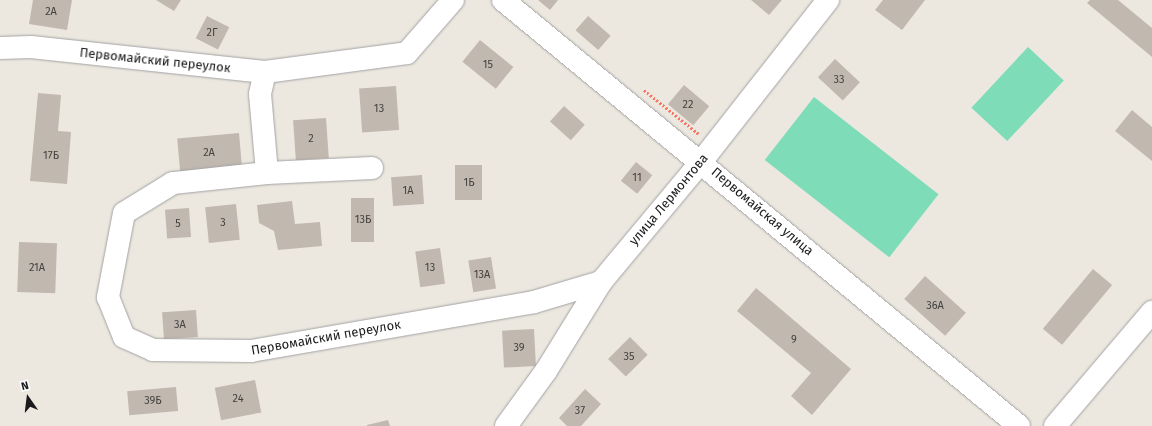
<!DOCTYPE html>
<meta charset="utf-8">
<style>
body{margin:0}
#map{position:relative;width:1152px;height:426px;overflow:hidden;background:#ece8e0;font-family:"Fira Sans",sans-serif}
div>[style]{position:absolute}
[style*='--x']{left:calc(var(--x)*1px);top:calc(var(--y)*1px);width:calc(var(--w)*1px);rotate:calc(var(--a)*1deg)}
.pitch>*{inset:0;background:#7edcb8;transform-origin:0 0}
.building>*{inset:0;background:#c1b8b0;transform-origin:0 0}
.path>*{height:2.5px;margin-top:-1.25px;transform-origin:0;background:repeating-linear-gradient(90deg,#f87666 0 2px,transparent 0 4px)}
.roads{filter:drop-shadow(0 0 1px #a2a2a2) drop-shadow(0 0 1px #a2a2a2)}
.minor>*{height:22px;margin:-11px;padding:0 11px;transform-origin:11px;border-radius:11px;background:#fff}
span{translate:-50% -50%;white-space:nowrap;text-align:center;line-height:1.15;-webkit-text-stroke:4px #fff;paint-order:stroke}
.number-label{font-size:11px;color:#444240}
.number-label span{-webkit-text-stroke-width:0}
.street-label{font-size:13px;color:#1b1b1b}
.north{position:absolute;left:8px;top:378px;width:40px;height:40px;-webkit-text-stroke:3px #fff;paint-order:stroke;rotate:346deg;font-size:11px;font-weight:700;line-height:16px;text-align:center;color:#1b1b1b}
.north::after{content:'';display:block;margin:auto;width:14px;height:18px;background:#1b1b1b;clip-path:polygon(50% 0,100% 100%,50% 72%,0 100%)}
</style>
<div id="map">
<div class="pitch">
<div style="left:1028px;top:47px;width:49px;height:83px;rotate:43deg"></div>
<div style="left:814px;top:97px;width:158px;height:80px;rotate:38deg"></div>
</div>
<div class="building">
<div style="clip-path:polygon(33px 0,72px 0,67px 30px,29px 24px)"></div>
<div style="clip-path:polygon(156px 0,181px 0,174px 11px)"></div>
<div style="clip-path:polygon(538px 0,558px 0,550px 10px)"></div>
<div style="clip-path:polygon(751px 0,782px 0,769px 15px)"></div>
<div style="clip-path:polygon(883px 0,925px 0,902px 30px,875px 10px)"></div>
<div style="clip-path:polygon(1090px 0,1118px 0,1152px 28px,1152px 57px,1087px 3px)"></div>
<div style="left:207px;top:16px;width:25px;height:25px;rotate:27deg"></div>
<div style="left:588px;top:16px;width:30px;height:19px;rotate:41deg"></div>
<div style="left:480px;top:40px;width:43px;height:28px;rotate:39deg"></div>
<div style="left:835px;top:59px;width:34px;height:25px;rotate:43deg"></div>
<div style="left:684px;top:85px;width:33px;height:25px;rotate:40deg"></div>
<div style="left:396px;top:86px;width:44px;height:37px;rotate:86deg"></div>
<div style="clip-path:polygon(38px 93px,61px 95px,58px 131px,71px 132px,67px 184px,30px 181px)"></div>
<div style="left:564px;top:106px;width:28px;height:21px;rotate:42deg"></div>
<div style="clip-path:polygon(1132px 110px,1152px 127px,1152px 161px,1115px 131px)"></div>
<div style="left:326px;top:118px;width:40px;height:33px;rotate:86deg"></div>
<div style="left:239px;top:133px;width:35px;height:62px;rotate:85deg"></div>
<div style="left:636px;top:162px;width:21px;height:24px;rotate:39deg"></div>
<div style="left:455px;top:165px;width:27px;height:35px"></div>
<div style="left:422px;top:175px;width:29px;height:31px;rotate:86deg"></div>
<div style="left:351px;top:198px;width:23px;height:44px"></div>
<div style="clip-path:polygon(292px 201px,295px 224px,320px 222px,322px 246px,278px 250px,274px 231px,259px 223px,257px 205px)"></div>
<div style="left:236px;top:204px;width:36px;height:31px;rotate:84deg"></div>
<div style="left:189px;top:208px;width:29px;height:24px;rotate:86deg"></div>
<div style="left:19px;top:242px;width:38px;height:50px;rotate:2deg"></div>
<div style="left:440px;top:248px;width:36px;height:25px;rotate:82deg"></div>
<div style="left:491px;top:257px;width:32px;height:23px;rotate:81deg"></div>
<div style="left:1093px;top:269px;width:25px;height:78px;rotate:40deg"></div>
<div style="left:925px;top:276px;width:55px;height:31px;rotate:42deg"></div>
<div style="clip-path:polygon(756px 288px,851px 369px,812px 415px,791px 396px,811px 373px,737px 311px)"></div>
<div style="left:196px;top:310px;width:27px;height:34px;rotate:86deg"></div>
<div style="left:534px;top:329px;width:37px;height:32px;rotate:87deg"></div>
<div style="left:630px;top:337px;width:25px;height:31px;rotate:45deg"></div>
<div style="left:255px;top:380px;width:33px;height:41px;rotate:79deg"></div>
<div style="left:176px;top:387px;width:24px;height:49px;rotate:85deg"></div>
<div style="clip-path:polygon(585px 389px,601px 404px,581px 426px,567px 426px,559px 418px)"></div>
<div style="clip-path:polygon(388px 420px,390px 426px,367px 426px,367px 425px)"></div>
</div>
<div class="path">
<div style="--x:644;--y:90;--w:70;--a:38.7"></div>
</div>
<div class="roads">
<div class="minor">
<div style="--x:503;--y:0;--w:669;--a:39.54"></div>
<div style="--x:0;--y:48;--w:31;--a:-2"></div>
<div style="--x:31;--y:47;--w:235;--a:6.1"></div>
<div style="--x:265;--y:72;--w:143;--a:-7.6"></div>
<div style="--x:407;--y:53;--w:70;--a:-49"></div>
<div style="--x:265;--y:72;--w:23;--a:103"></div>
<div style="--x:260;--y:94;--w:79;--a:84.9"></div>
<div style="--x:372;--y:168;--w:105;--a:177.3"></div>
<div style="--x:267;--y:173;--w:95;--a:173.9"></div>
<div style="--x:173;--y:183;--w:57;--a:148.5"></div>
<div style="--x:124;--y:213;--w:86;--a:100.8"></div>
<div style="--x:108;--y:297;--w:43;--a:68.2"></div>
<div style="--x:124;--y:337;--w:32;--a:24"></div>
<div style="--x:153;--y:350;--w:98;--a:0.6"></div>
<div style="--x:251;--y:351;--w:287;--a:-9.8"></div>
<div style="--x:534;--y:302;--w:70;--a:-16.6"></div>
<div style="--x:506;--y:426;--w:68;--a:-54"></div>
<div style="--x:546;--y:371;--w:105;--a:-58.3"></div>
<div style="--x:601;--y:282;--w:156;--a:-50.2"></div>
<div style="--x:701;--y:162;--w:206;--a:-51.9"></div>
<div style="--x:1055;--y:426;--w:150;--a:-49.6"></div>
</div>
</div>
<div class="number-label">
<span style="left:51px;top:12px">2А</span>
<span style="left:212px;top:33px">2Г</span>
<span style="left:488px;top:65px">15</span>
<span style="left:839px;top:80px">33</span>
<span style="left:688px;top:105px">22</span>
<span style="left:379px;top:109px">13</span>
<span style="left:311px;top:139px">2</span>
<span style="left:209px;top:153px">2А</span>
<span style="left:51px;top:156px">17Б</span>
<span style="left:637px;top:178px">11</span>
<span style="left:469px;top:183px">1Б</span>
<span style="left:408px;top:191px">1А</span>
<span style="left:363px;top:220px">13Б</span>
<span style="left:223px;top:223px">3</span>
<span style="left:178px;top:224px">5</span>
<span style="left:37px;top:268px">21А</span>
<span style="left:430px;top:268px">13</span>
<span style="left:482px;top:275px">13А</span>
<span style="left:935px;top:306px">36А</span>
<span style="left:180px;top:325px">3А</span>
<span style="left:794px;top:340px">9</span>
<span style="left:519px;top:348px">39</span>
<span style="left:629px;top:357px">35</span>
<span style="left:238px;top:399px">24</span>
<span style="left:153px;top:401px">39Б</span>
<span style="left:580px;top:411px">37</span>
</div>
<div class="street-label">
<span style="left:155px;top:61px;rotate:6deg">Первомайский переулок</span>
<span style="left:669px;top:200px;rotate:-50deg">улица Лермонтова</span>
<span style="left:762px;top:212px;rotate:40deg">Первомайская улица</span>
<span style="left:326px;top:338px;rotate:-10deg">Первомайский переулок</span>
</div>
<div class="north">N</div>
</div>
